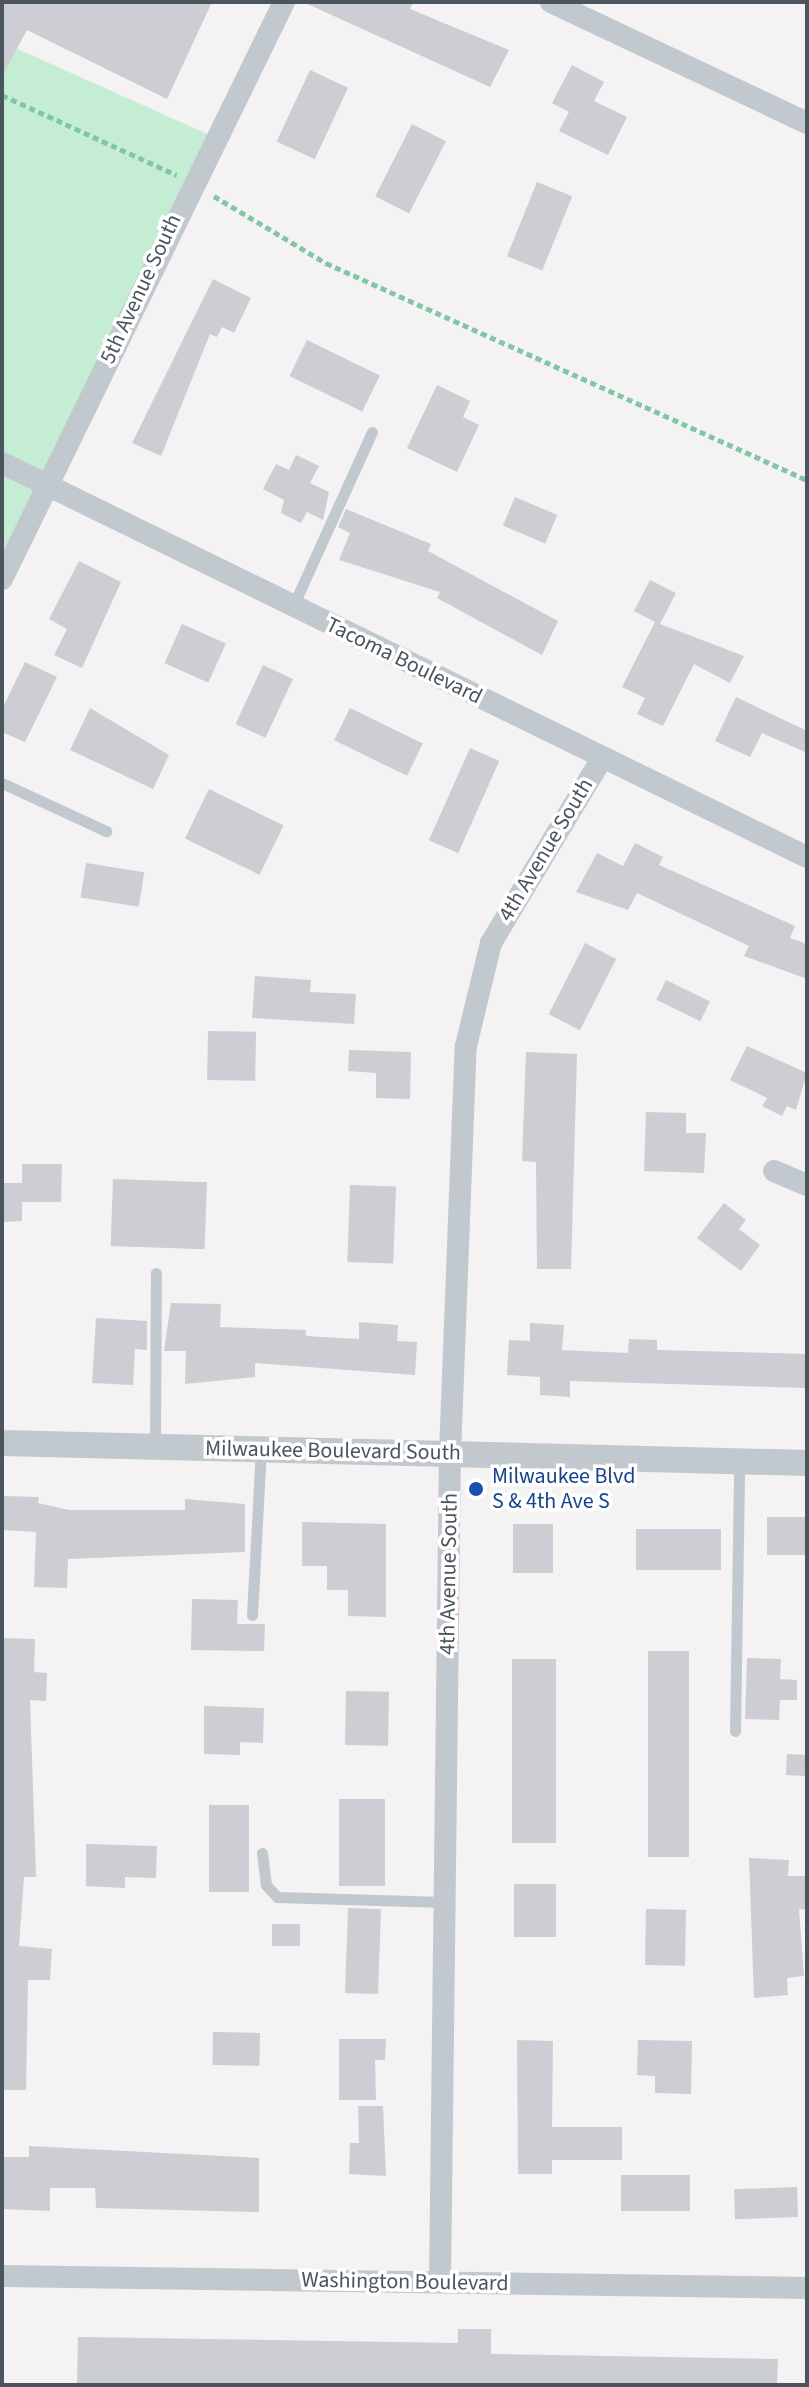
<!DOCTYPE html>
<style>
body{margin:0}
#map{position:relative;width:809px;height:2387px;overflow:hidden;background:#f4f2f2;font-family:"Source Sans 3",sans-serif}
div>[style]{position:absolute}
[style*='--x']{left:calc(var(--x)*1px);top:calc(var(--y)*1px);width:calc(var(--w)*1px);rotate:calc(var(--a)*1deg)}
.green>*{inset:0;background:#c5edd4}
.building>*{inset:0;background:#ccced4;transform-origin:0 0}
.path>*{height:5px;margin-top:-2.5px;transform-origin:0;background:repeating-linear-gradient(90deg,#7fc8a3 0 6px,transparent 0 10px)}
.service>*{height:11px;margin:-5.5px;padding:0 5.5px;transform-origin:5.5px;border-radius:5.5px;background:#c1c9cf}
.minor>*{height:22px;margin:-11px;padding:0 11px;transform-origin:11px;border-radius:11px;background:#c1c9cf}
.tertiary>*{height:26px;margin:-13px;padding:0 13px;transform-origin:13px;border-radius:13px;background:#c1c9cf}
.dots>*{width:22px;height:22px;translate:-50% -50%;box-sizing:border-box;border:4px solid #fff;border-radius:50%}
span{translate:-50% -50%;white-space:nowrap;text-align:center;line-height:1.15;-webkit-text-stroke:7px #fff;paint-order:stroke}
.street-label{font-size:22px;color:#4b555e}
.transit-label{font-size:22px;color:#164399}
.left{translate:0 -50%;text-align:left}
.frame{position:absolute;inset:0;border:4px solid #4b555e;pointer-events:none}
</style>
<div id="map">
<div class="green">
<div style="clip-path:polygon(2px 42px,214px 137px,2px 562px)"></div>
</div>
<div class="building">
<div style="clip-path:polygon(2px 2px,212px 2px,167px 99px,27px 30px,2px 76px)"></div>
<div style="clip-path:polygon(303px 2px,413px 2px,410px 9px,509px 50px,490px 87px)"></div>
<div style="clip-path:polygon(572px 65px,604px 82px,594px 101px,627px 117px,608px 155px,559px 131px,569px 112px,552px 103px)"></div>
<div style="left:310px;top:70px;width:42px;height:79px;rotate:25deg"></div>
<div style="left:412px;top:124px;width:38px;height:81px;rotate:27deg"></div>
<div style="left:537px;top:182px;width:38px;height:80px;rotate:22deg"></div>
<div style="clip-path:polygon(213px 279px,251px 298px,234px 333px,222px 327px,217px 337px,210px 334px,161px 456px,132px 443px)"></div>
<div style="left:307px;top:340px;width:81px;height:40px;rotate:26deg"></div>
<div style="clip-path:polygon(437px 385px,470px 401px,463px 417px,479px 425px,457px 472px,407px 448px)"></div>
<div style="clip-path:polygon(296px 455px,319px 466px,310px 483px,329px 492px,323px 520px,307px 512px,301px 523px,281px 513px,284px 500px,263px 489px,276px 464px,289px 470px)"></div>
<div style="left:515px;top:497px;width:46px;height:31px;rotate:23deg"></div>
<div style="clip-path:polygon(346px 509px,431px 544px,428px 551px,558px 621px,542px 655px,437px 598px,440px 592px,339px 560px,350px 533px,338px 527px)"></div>
<div style="clip-path:polygon(79px 561px,121px 582px,82px 668px,54px 655px,67px 629px,49px 619px)"></div>
<div style="clip-path:polygon(650px 580px,676px 593px,660px 624px,744px 656px,730px 683px,694px 664px,663px 726px,637px 714px,645px 698px,622px 687px,655px 622px,634px 611px)"></div>
<div style="left:182px;top:624px;width:48px;height:43px;rotate:24deg"></div>
<div style="clip-path:polygon(25px 662px,57px 677px,25px 742px,2px 732px,2px 709px)"></div>
<div style="left:263px;top:665px;width:33px;height:65px;rotate:25deg"></div>
<div style="clip-path:polygon(736px 697px,807px 731px,807px 753px,762px 733px,750px 757px,715px 741px)"></div>
<div style="clip-path:polygon(90px 708px,169px 755px,153px 789px,70px 750px)"></div>
<div style="left:350px;top:708px;width:81px;height:36px;rotate:26deg"></div>
<div style="left:470px;top:748px;width:32px;height:101px;rotate:24deg"></div>
<div style="left:209px;top:789px;width:83px;height:55px;rotate:26deg"></div>
<div style="clip-path:polygon(635px 843px,663px 857px,659px 865px,795px 926px,790px 938px,807px 944px,807px 979px,744px 956px,749px 946px,637px 893px,628px 910px,576px 892px,597px 853px,623px 866px)"></div>
<div style="left:86px;top:863px;width:59px;height:35px;rotate:9deg"></div>
<div style="left:585px;top:943px;width:35px;height:80px;rotate:27deg"></div>
<div style="clip-path:polygon(255px 976px,311px 980px,310px 992px,356px 994px,354px 1024px,252px 1018px)"></div>
<div style="left:666px;top:980px;width:49px;height:22px;rotate:26deg"></div>
<div style="left:208px;top:1031px;width:48px;height:49px;rotate:1deg"></div>
<div style="clip-path:polygon(747px 1046px,807px 1073px,796px 1110px,787px 1106px,782px 1116px,762px 1106px,767px 1098px,730px 1080px)"></div>
<div style="clip-path:polygon(349px 1050px,411px 1052px,410px 1099px,376px 1098px,376px 1073px,348px 1071px)"></div>
<div style="clip-path:polygon(526px 1052px,577px 1054px,571px 1269px,537px 1269px,536px 1162px,522px 1161px)"></div>
<div style="clip-path:polygon(646px 1112px,686px 1113px,686px 1133px,706px 1133px,704px 1173px,644px 1171px)"></div>
<div style="clip-path:polygon(22px 1164px,62px 1164px,61px 1202px,22px 1202px,22px 1221px,2px 1222px,2px 1183px,22px 1183px)"></div>
<div style="left:113px;top:1179px;width:94px;height:67px;rotate:2deg"></div>
<div style="left:350px;top:1185px;width:46px;height:77px;rotate:2deg"></div>
<div style="clip-path:polygon(724px 1203px,746px 1220px,739px 1229px,760px 1245px,741px 1271px,697px 1238px)"></div>
<div style="clip-path:polygon(171px 1303px,221px 1304px,220px 1327px,306px 1330px,306px 1336px,359px 1339px,359px 1322px,398px 1325px,397px 1341px,417px 1342px,415px 1375px,255px 1363px,255px 1377px,185px 1384px,186px 1351px,164px 1351px)"></div>
<div style="clip-path:polygon(96px 1318px,147px 1321px,147px 1350px,135px 1349px,133px 1385px,92px 1383px)"></div>
<div style="clip-path:polygon(530px 1323px,564px 1325px,562px 1350px,628px 1353px,629px 1339px,657px 1340px,657px 1350px,807px 1354px,807px 1388px,570px 1381px,570px 1397px,540px 1395px,540px 1377px,507px 1375px,509px 1340px,530px 1341px)"></div>
<div style="clip-path:polygon(2px 1496px,39px 1497px,38px 1503px,69px 1510px,185px 1510px,185px 1499px,245px 1504px,245px 1552px,68px 1559px,67px 1588px,34px 1587px,36px 1532px,2px 1530px)"></div>
<div style="left:767px;top:1517px;width:40px;height:38px"></div>
<div style="clip-path:polygon(302px 1522px,386px 1524px,386px 1617px,348px 1616px,348px 1590px,327px 1590px,327px 1566px,302px 1566px)"></div>
<div style="left:513px;top:1524px;width:40px;height:49px"></div>
<div style="left:636px;top:1529px;width:85px;height:41px"></div>
<div style="clip-path:polygon(192px 1599px,238px 1600px,237px 1624px,265px 1624px,264px 1651px,191px 1650px)"></div>
<div style="clip-path:polygon(2px 1638px,35px 1639px,34px 1672px,47px 1673px,46px 1701px,30px 1700px,36px 1877px,24px 1877px,19px 1946px,52px 1949px,50px 1980px,28px 1980px,26px 2090px,2px 2090px)"></div>
<div style="left:648px;top:1651px;width:41px;height:206px"></div>
<div style="clip-path:polygon(747px 1658px,781px 1659px,780px 1679px,797px 1680px,797px 1700px,780px 1700px,779px 1720px,745px 1719px)"></div>
<div style="left:512px;top:1659px;width:44px;height:184px"></div>
<div style="left:346px;top:1691px;width:43px;height:54px;rotate:1deg"></div>
<div style="clip-path:polygon(204px 1706px,264px 1708px,263px 1743px,240px 1742px,240px 1755px,204px 1754px)"></div>
<div style="left:787px;top:1754px;width:20px;height:21px;rotate:3deg"></div>
<div style="left:339px;top:1799px;width:46px;height:87px"></div>
<div style="left:209px;top:1805px;width:40px;height:87px"></div>
<div style="clip-path:polygon(86px 1844px,157px 1846px,156px 1878px,125px 1877px,125px 1888px,86px 1886px)"></div>
<div style="clip-path:polygon(749px 1858px,789px 1860px,788px 1876px,807px 1876px,807px 1910px,799px 1909px,804px 1976px,787px 1978px,788px 1995px,754px 1998px)"></div>
<div style="left:514px;top:1884px;width:42px;height:53px"></div>
<div style="left:348px;top:1908px;width:33px;height:85px;rotate:2deg"></div>
<div style="left:646px;top:1909px;width:40px;height:56px;rotate:1deg"></div>
<div style="left:272px;top:1924px;width:28px;height:22px"></div>
<div style="left:213px;top:2032px;width:47px;height:33px;rotate:1deg"></div>
<div style="clip-path:polygon(339px 2039px,386px 2039px,385px 2060px,375px 2060px,376px 2100px,339px 2100px)"></div>
<div style="clip-path:polygon(517px 2040px,553px 2041px,552px 2127px,622px 2127px,622px 2160px,552px 2160px,552px 2174px,518px 2174px)"></div>
<div style="clip-path:polygon(638px 2040px,692px 2041px,691px 2094px,655px 2093px,655px 2076px,637px 2075px)"></div>
<div style="clip-path:polygon(358px 2106px,383px 2106px,386px 2176px,349px 2174px,350px 2143px,359px 2143px)"></div>
<div style="clip-path:polygon(29px 2146px,259px 2158px,259px 2212px,96px 2208px,95px 2188px,50px 2188px,50px 2211px,2px 2209px,2px 2157px,29px 2157px)"></div>
<div style="left:621px;top:2175px;width:69px;height:36px"></div>
<div style="left:797px;top:2187px;width:30px;height:63px;rotate:88deg"></div>
<div style="clip-path:polygon(458px 2329px,491px 2329px,491px 2354px,778px 2359px,777px 2385px,77px 2385px,78px 2337px,458px 2343px)"></div>
</div>
<div class="path">
<div style="--x:2;--y:95;--w:192;--a:24.6"></div>
<div style="--x:214;--y:196;--w:131;--a:30.9"></div>
<div style="--x:326;--y:263;--w:528;--a:24.28"></div>
</div>
<div class="service">
<div style="--x:293;--y:606;--w:191;--a:-65.6"></div>
<div style="--x:2;--y:783;--w:115;--a:24.8"></div>
<div style="--x:155;--y:1447;--w:174;--a:-89.7"></div>
<div style="--x:252;--y:1615;--w:165;--a:-86.9"></div>
<div style="--x:735;--y:1731;--w:269;--a:-89.1"></div>
<div style="--x:262;--y:1853;--w:32;--a:83"></div>
<div style="--x:266;--y:1885;--w:16;--a:47"></div>
<div style="--x:277;--y:1897;--w:167;--a:1.7"></div>
</div>
<div class="minor">
<div style="--x:551;--y:2;--w:283;--a:25.3"></div>
<div style="--x:2;--y:463;--w:896;--a:26.08"></div>
<div style="--x:2;--y:579;--w:642;--a:-63.95"></div>
<div style="--x:774;--y:1171;--w:36;--a:23"></div>
<div style="--x:2;--y:2276;--w:805;--a:0.85"></div>
<div style="--x:440;--y:2282;--w:828;--a:-89.31"></div>
<div style="--x:450;--y:1454;--w:408;--a:-87.8"></div>
<div style="--x:466;--y:1046;--w:106;--a:-76.4"></div>
<div style="--x:491;--y:943;--w:216;--a:-59"></div>
</div>
<div class="tertiary">
<div style="--x:2;--y:1443;--w:805;--a:1.42"></div>
</div>
<div class="dots">
<div style="left:476px;top:1489px;background:#1a4fb4"></div>
</div>
<div class="street-label">
<span style="left:141px;top:289px;rotate:-65deg">5th Avenue South</span>
<span style="left:404px;top:661px;rotate:26deg">Tacoma Boulevard</span>
<span style="left:546px;top:850px;rotate:-59deg">4th Avenue South</span>
<span style="left:333px;top:1451px;rotate:1deg">Milwaukee Boulevard South</span>
<span style="left:449px;top:1574px;rotate:-89deg">4th Avenue South</span>
<span style="left:405px;top:2282px;rotate:1deg">Washington Boulevard</span>
</div>
<div class="transit-label">
<span class="left" style="left:492px;top:1489px">Milwaukee Blvd<br>S &amp; 4th Ave S</span>
</div>
<div class="frame"></div>
</div>
